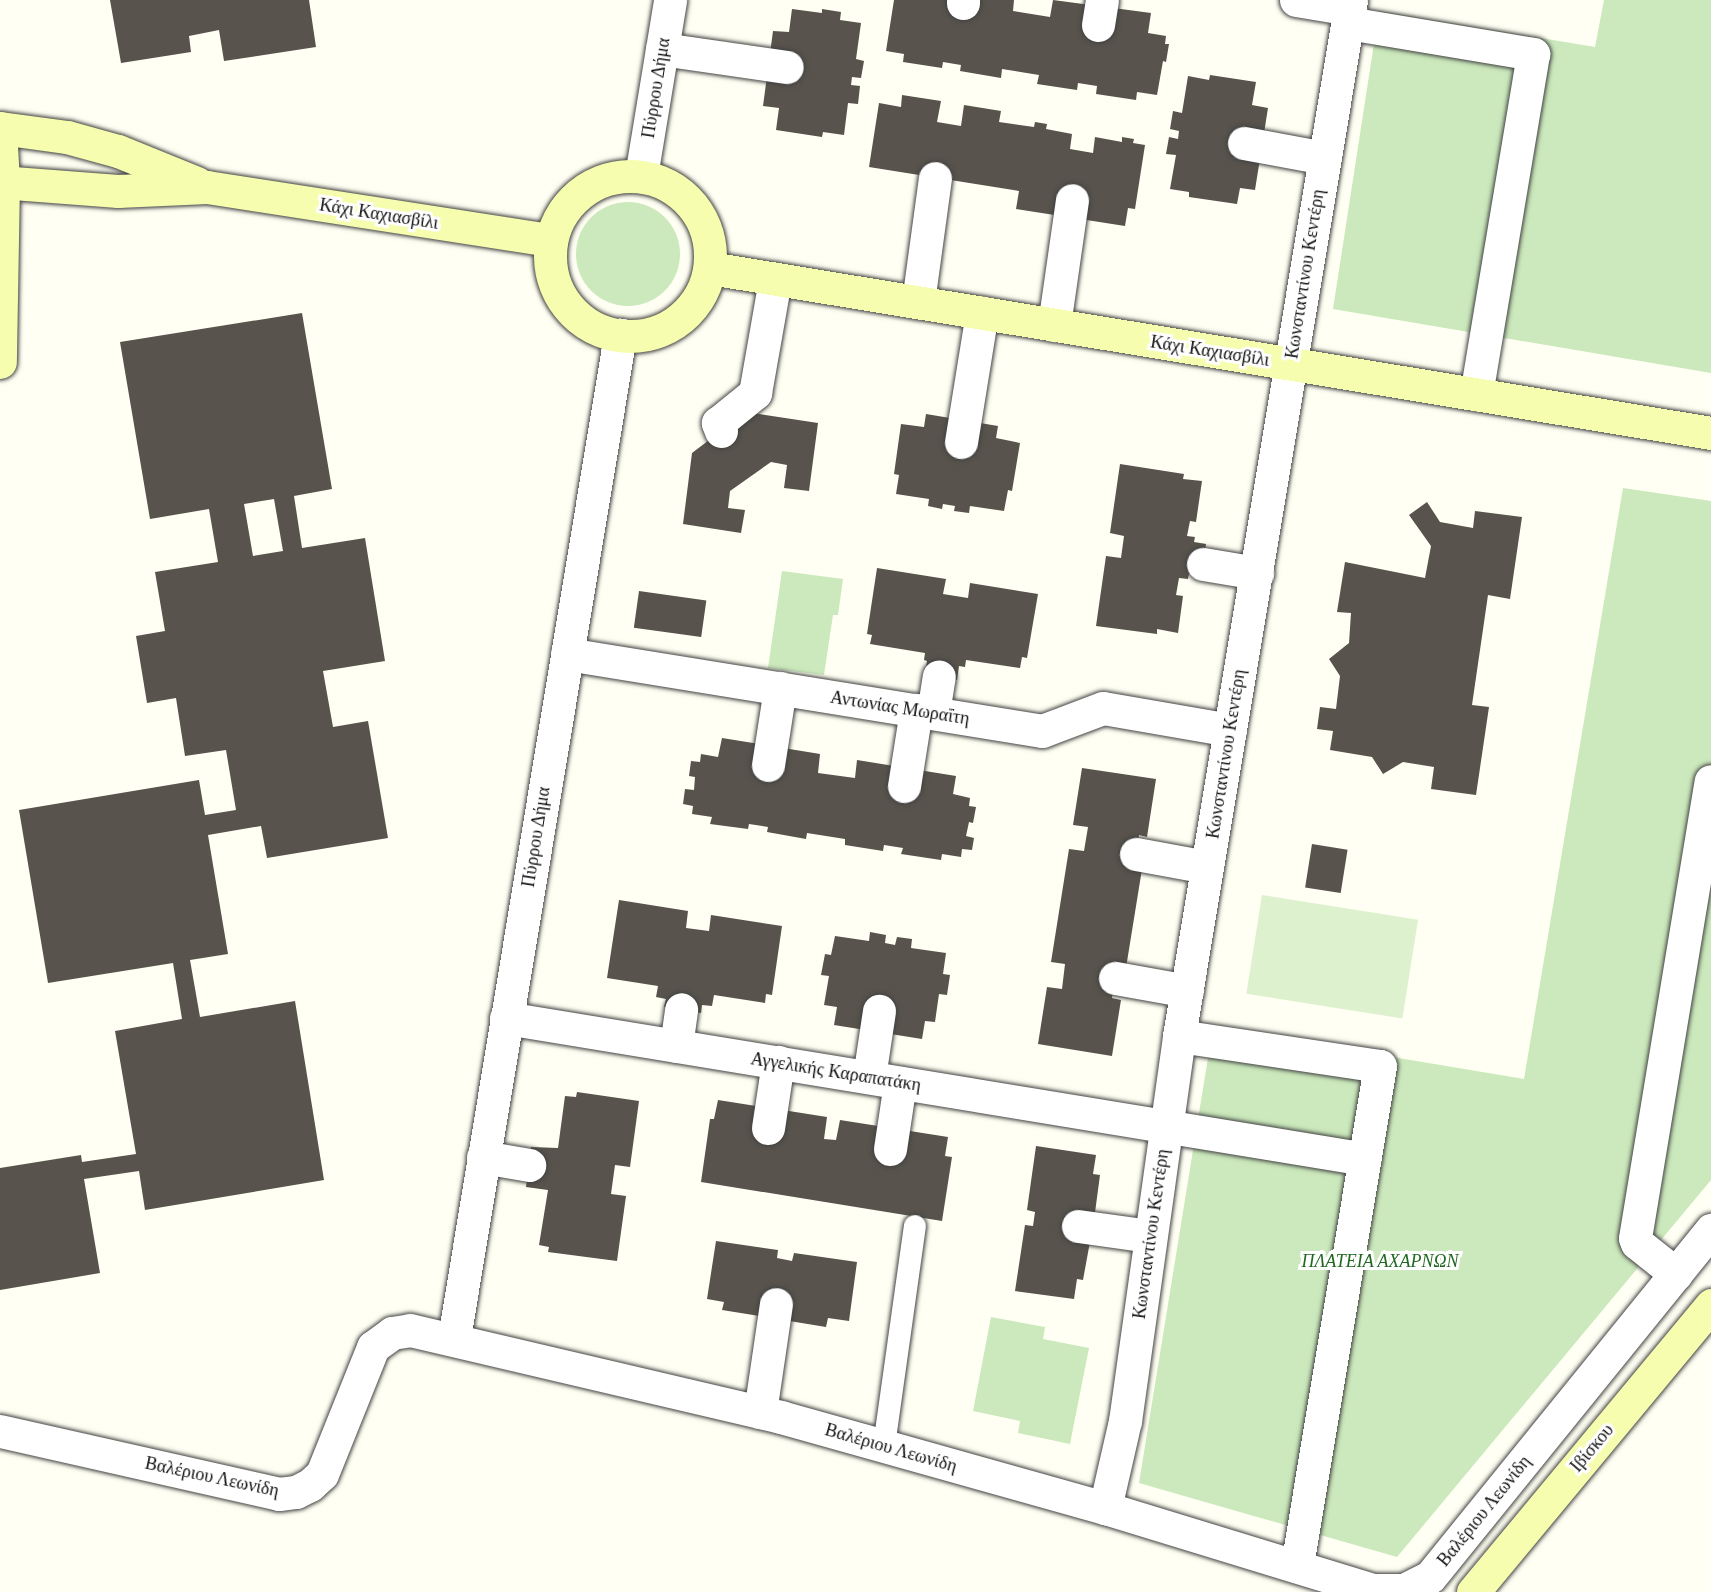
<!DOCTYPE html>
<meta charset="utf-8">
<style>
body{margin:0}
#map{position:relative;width:1711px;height:1592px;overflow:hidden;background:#fffff3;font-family:"Times New Roman",serif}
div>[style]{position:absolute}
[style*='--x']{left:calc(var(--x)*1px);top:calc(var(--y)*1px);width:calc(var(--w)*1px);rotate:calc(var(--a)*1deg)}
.green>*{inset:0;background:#cbe9bc}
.round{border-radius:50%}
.pitch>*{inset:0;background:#def1ce;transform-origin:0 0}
.building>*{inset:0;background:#58534c;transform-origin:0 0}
.roads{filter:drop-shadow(0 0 2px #434343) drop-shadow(0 0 2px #434343)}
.lane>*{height:22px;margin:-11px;padding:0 11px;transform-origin:11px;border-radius:11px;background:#fff}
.street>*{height:33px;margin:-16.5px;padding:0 16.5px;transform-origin:16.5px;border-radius:16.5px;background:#fff}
.secondary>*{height:33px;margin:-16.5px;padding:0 16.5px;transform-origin:16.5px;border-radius:16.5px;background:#f6fdaf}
.secondary>.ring{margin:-16.5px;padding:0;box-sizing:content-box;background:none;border:33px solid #f6fdaf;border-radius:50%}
span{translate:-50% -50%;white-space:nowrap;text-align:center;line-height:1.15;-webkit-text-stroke:6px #fff;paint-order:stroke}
.street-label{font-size:18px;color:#101010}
.park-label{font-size:18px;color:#216820;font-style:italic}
</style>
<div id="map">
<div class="green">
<div style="clip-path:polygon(1604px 0,1711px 0,1711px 373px,1333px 309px,1379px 11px,1595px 47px)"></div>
<div class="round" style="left:576px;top:202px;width:104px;height:104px"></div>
<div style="clip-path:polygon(1623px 488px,1711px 501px,1711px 1180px,1397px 1557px,1139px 1483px,1213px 1027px,1524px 1079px)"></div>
<div style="clip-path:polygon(782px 571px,843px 579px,838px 615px,833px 615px,824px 675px,768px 668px)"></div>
<div style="clip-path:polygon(991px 1317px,1045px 1327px,1043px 1339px,1089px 1348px,1070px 1444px,1018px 1433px,1020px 1421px,973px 1411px)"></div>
</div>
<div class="pitch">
<div style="left:1262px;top:895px;width:158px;height:100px;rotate:9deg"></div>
</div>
<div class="building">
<div style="clip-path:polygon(110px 0,309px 0,316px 47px,224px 61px,219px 30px,189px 36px,191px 52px,121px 63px)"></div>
<div style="clip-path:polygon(894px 0,1014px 0,1013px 11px,1050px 17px,1053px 0,1151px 13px,1148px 33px,1166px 36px,1165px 44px,1169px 44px,1166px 62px,1163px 61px,1157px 95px,1137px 92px,1136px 100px,1096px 94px,1097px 86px,1078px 83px,1077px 90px,1037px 84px,1039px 75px,1002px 69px,1001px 78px,960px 71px,961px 65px,943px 62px,942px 68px,903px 62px,904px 54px,886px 51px)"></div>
<div style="clip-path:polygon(792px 9px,822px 13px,822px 9px,841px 12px,840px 20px,861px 23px,856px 59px,864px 61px,861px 78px,852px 77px,851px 85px,860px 86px,858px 104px,848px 103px,844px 135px,823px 132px,822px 137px,776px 130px,779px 108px,763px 106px,773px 31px,789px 32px)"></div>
<div style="clip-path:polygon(1210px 75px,1256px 82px,1252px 105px,1268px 108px,1255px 190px,1240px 188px,1237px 204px,1189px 197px,1189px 192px,1170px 189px,1176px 155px,1166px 154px,1169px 137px,1178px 139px,1179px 131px,1170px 129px,1173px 111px,1182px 113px,1188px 76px,1209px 80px)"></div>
<div style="clip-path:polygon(902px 95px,941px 101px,937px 122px,961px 126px,964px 105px,1001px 111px,999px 122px,1034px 127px,1035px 122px,1047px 124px,1046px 129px,1072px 134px,1070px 149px,1093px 153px,1095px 137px,1122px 142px,1122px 137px,1134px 139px,1133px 143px,1145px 145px,1135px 209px,1128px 208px,1125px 226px,1016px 209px,1019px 191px,869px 167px,879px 103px,901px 107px)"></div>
<div style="clip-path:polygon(evenodd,302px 313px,332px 489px,294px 496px,302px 548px,365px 538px,385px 661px,323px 671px,333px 727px,368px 721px,388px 838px,267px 858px,261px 826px,208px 835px,228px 954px,190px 960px,200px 1017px,295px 1001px,324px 1180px,145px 1210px,139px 1171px,84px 1179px,100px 1273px,0 1290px,0 1168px,81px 1155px,82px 1162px,136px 1154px,115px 1031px,182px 1019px,173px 963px,48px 983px,19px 810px,199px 780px,205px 815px,236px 810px,226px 750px,185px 756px,176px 698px,147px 703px,136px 636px,165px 631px,155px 572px,218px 562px,209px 509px,150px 519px,120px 342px,302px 313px,274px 499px,283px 551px,253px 556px,244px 504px,274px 499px)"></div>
<div style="clip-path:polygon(746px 412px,818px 423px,809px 491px,784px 488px,787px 465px,771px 462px,730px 491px,728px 508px,745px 510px,741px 533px,683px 524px,692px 453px)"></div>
<div style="clip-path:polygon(926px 414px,998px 426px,996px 438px,1020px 443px,1012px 491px,1008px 490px,1004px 511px,970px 506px,969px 513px,954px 511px,955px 506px,943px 504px,942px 509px,928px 506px,929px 499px,896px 494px,899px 475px,894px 474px,901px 424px,924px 427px)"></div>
<div style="clip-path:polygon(1120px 464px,1184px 474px,1183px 479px,1202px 481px,1196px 522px,1190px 521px,1187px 536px,1195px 537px,1194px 542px,1206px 544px,1201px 577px,1189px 574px,1188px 579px,1179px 578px,1176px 595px,1183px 596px,1178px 633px,1157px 629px,1157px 634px,1096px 626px,1106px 556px,1121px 558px,1124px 536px,1110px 533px)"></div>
<div style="clip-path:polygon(1427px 502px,1440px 522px,1473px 528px,1475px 511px,1522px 517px,1510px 599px,1488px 595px,1472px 705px,1489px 707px,1476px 795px,1431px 789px,1434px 767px,1403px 762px,1383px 774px,1372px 757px,1330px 750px,1333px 731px,1317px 729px,1320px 707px,1336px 709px,1340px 676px,1329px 659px,1349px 643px,1351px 613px,1337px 612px,1345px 562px,1425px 578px,1431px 546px,1409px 515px)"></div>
<div style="clip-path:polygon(877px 568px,946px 579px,943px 594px,968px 598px,970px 583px,1038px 594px,1027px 658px,1022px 657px,1020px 668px,966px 660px,965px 667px,959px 666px,957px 680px,925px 674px,927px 661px,924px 660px,925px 653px,870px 644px,872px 635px,867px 634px)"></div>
<div style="left:639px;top:591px;width:68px;height:37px;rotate:8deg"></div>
<div style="clip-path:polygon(722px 738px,820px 754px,818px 773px,855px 778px,857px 760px,956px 776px,953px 794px,970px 798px,969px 806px,976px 807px,973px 823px,969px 822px,966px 836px,974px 838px,972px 850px,962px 849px,961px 857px,942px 854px,941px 860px,901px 854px,903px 848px,884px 845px,883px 851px,845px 845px,845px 839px,807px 833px,806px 839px,767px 832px,768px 827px,749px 824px,748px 829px,710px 824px,712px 817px,692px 814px,693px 806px,683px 804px,685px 789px,694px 790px,695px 777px,689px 776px,691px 761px,700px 762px,701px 754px,718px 757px)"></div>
<div style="clip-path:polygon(1082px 768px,1156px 779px,1147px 837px,1139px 835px,1136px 854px,1143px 863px,1125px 974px,1115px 978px,1112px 998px,1121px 1000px,1112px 1056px,1038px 1044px,1047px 987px,1062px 989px,1065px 964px,1051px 962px,1069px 849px,1084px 851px,1088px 827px,1073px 825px)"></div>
<div style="left:1312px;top:844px;width:36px;height:44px;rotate:9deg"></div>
<div style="clip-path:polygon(619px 900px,688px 911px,686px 928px,709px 931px,711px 915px,782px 926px,772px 995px,766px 994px,765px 1003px,714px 995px,712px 1006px,702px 1005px,701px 1013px,664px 1007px,666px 999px,656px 997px,658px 986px,607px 978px)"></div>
<div style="clip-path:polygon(870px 932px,886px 935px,885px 943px,895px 945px,897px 937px,912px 939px,911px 948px,946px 953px,943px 974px,950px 975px,947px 995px,939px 994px,935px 1022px,925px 1021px,922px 1039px,834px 1025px,837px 1007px,824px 1005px,829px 976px,821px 975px,825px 954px,831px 955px,835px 936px,869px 941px)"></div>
<div style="clip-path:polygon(577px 1092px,639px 1101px,630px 1167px,615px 1165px,611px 1194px,626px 1196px,617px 1261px,548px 1252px,549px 1247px,539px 1245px,548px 1190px,526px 1187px,531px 1147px,558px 1148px,565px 1096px,576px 1097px)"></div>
<div style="clip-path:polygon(718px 1100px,827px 1117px,824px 1139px,836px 1140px,840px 1120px,948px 1137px,945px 1156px,952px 1157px,942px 1221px,701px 1182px,710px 1119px,714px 1119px)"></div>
<div style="clip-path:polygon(1036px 1146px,1096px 1155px,1093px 1174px,1100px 1175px,1094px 1220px,1083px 1280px,1077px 1279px,1074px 1299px,1015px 1291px,1025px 1225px,1033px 1226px,1035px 1212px,1027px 1210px)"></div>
<div style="clip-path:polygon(716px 1241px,778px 1250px,777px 1258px,792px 1261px,794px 1253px,857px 1262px,849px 1321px,828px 1318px,826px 1327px,722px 1310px,724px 1302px,707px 1299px)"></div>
</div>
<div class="roads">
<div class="lane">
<div style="--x:884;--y:1446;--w:222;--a:-82"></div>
</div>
<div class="street">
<div style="--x:1296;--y:0;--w:55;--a:9.5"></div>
<div style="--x:963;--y:3;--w:3;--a:-90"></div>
<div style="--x:1348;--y:23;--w:188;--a:9.5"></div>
<div style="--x:1533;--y:54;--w:345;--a:99.5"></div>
<div style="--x:1098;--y:25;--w:25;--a:-81"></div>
<div style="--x:662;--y:49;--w:126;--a:8.2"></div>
<div style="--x:1244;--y:143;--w:82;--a:10.5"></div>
<div style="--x:641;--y:176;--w:178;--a:-80.6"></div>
<div style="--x:918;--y:302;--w:125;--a:-82.2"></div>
<div style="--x:1054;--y:325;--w:126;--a:-81.8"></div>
<div style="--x:721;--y:431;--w:9;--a:-111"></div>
<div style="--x:718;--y:423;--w:48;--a:-39"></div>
<div style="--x:755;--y:393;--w:116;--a:-80"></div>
<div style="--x:961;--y:442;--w:131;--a:-80.8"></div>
<div style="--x:1203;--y:564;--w:55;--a:9.5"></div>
<div style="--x:567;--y:654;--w:481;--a:9.2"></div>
<div style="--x:1042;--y:731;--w:65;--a:-20.7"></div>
<div style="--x:1103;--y:708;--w:129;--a:9.8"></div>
<div style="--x:933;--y:713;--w:37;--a:-81"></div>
<div style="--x:768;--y:765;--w:78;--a:-81.1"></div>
<div style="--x:904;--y:786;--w:77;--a:-81"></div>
<div style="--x:1136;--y:854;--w:72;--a:10.4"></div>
<div style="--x:1115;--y:978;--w:73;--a:10.2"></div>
<div style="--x:506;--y:1018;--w:870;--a:9.32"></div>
<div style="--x:1179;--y:1036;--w:203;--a:8.5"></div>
<div style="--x:1380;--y:1066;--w:507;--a:99.43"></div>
<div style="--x:676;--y:1046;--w:37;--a:-82"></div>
<div style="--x:869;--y:1077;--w:67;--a:-81.4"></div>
<div style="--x:768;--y:1128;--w:67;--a:-81.4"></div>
<div style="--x:890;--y:1149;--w:67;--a:-81.4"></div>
<div style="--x:483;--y:1157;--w:47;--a:9.9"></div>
<div style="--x:1078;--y:1226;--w:73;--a:7.9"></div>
<div style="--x:1676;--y:1274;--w:50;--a:-141.5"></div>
<div style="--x:1637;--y:1243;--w:5;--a:-112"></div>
<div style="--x:1635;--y:1238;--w:463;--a:-80.6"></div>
<div style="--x:454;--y:1338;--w:1017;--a:-80.6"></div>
<div style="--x:760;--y:1412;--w:109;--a:-81.6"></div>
<div style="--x:0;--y:1431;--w:286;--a:12.7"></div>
<div style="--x:279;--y:1494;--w:17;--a:-7"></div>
<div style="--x:296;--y:1492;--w:16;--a:-27"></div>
<div style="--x:310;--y:1485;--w:16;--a:-43"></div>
<div style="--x:322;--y:1474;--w:137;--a:-68.1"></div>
<div style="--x:373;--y:1347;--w:24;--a:-36"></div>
<div style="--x:392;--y:1333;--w:18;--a:-9"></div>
<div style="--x:410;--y:1330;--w:381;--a:13.2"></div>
<div style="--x:781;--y:1417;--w:337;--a:15.7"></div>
<div style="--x:1105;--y:1508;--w:281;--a:17"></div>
<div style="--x:1374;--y:1590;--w:30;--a:0"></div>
<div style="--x:1404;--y:1590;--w:29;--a:-27"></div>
<div style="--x:1430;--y:1577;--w:447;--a:-51"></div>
<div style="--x:1105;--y:1508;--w:89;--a:-77.1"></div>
<div style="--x:1125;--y:1421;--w:389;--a:-82"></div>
<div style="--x:1179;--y:1036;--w:1050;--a:-80.57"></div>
</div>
<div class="secondary">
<div style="--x:0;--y:128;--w:54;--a:86.8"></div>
<div style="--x:3;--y:182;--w:180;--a:91"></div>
<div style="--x:0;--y:128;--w:68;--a:7.7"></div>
<div style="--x:67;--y:137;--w:53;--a:15.4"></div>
<div style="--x:118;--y:151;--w:85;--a:22.1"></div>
<div class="ring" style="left:550px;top:176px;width:127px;height:127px"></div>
<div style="--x:0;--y:182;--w:118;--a:4.4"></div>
<div style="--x:118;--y:191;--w:89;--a:-2.6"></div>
<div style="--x:207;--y:187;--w:348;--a:8.8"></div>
<div style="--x:710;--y:268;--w:1015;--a:9.36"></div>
<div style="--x:1473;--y:1592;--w:373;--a:-50.3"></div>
</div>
</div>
<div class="street-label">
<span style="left:656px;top:88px;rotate:-81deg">Πύρρου Δήμα</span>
<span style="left:379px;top:214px;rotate:9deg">Κάχι Καχιασβίλι</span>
<span style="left:1305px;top:274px;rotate:-81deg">Κωνσταντίνου Κεντέρη</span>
<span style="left:1210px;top:351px;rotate:9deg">Κάχι Καχιασβίλι</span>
<span style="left:900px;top:708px;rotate:9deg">Αντωνίας Μωραΐτη</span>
<span style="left:1226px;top:754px;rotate:-81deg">Κωνσταντίνου Κεντέρη</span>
<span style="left:536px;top:837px;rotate:-81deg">Πύρρου Δήμα</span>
<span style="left:836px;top:1072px;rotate:9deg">Αγγελικής Καραπατάκη</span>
<span style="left:1151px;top:1234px;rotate:-82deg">Κωνσταντίνου Κεντέρη</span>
<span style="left:891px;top:1448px;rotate:16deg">Βαλέριου Λεωνίδη</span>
<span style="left:1592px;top:1448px;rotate:-50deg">Ιβίσκου</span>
<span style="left:212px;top:1477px;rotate:12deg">Βαλέριου Λεωνίδη</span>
<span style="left:1484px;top:1511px;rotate:-51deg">Βαλέριου Λεωνίδη</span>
</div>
<div class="park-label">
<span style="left:1380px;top:1261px">ΠΛΑΤΕΙΑ ΑΧΑΡΝΩΝ</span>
</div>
</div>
